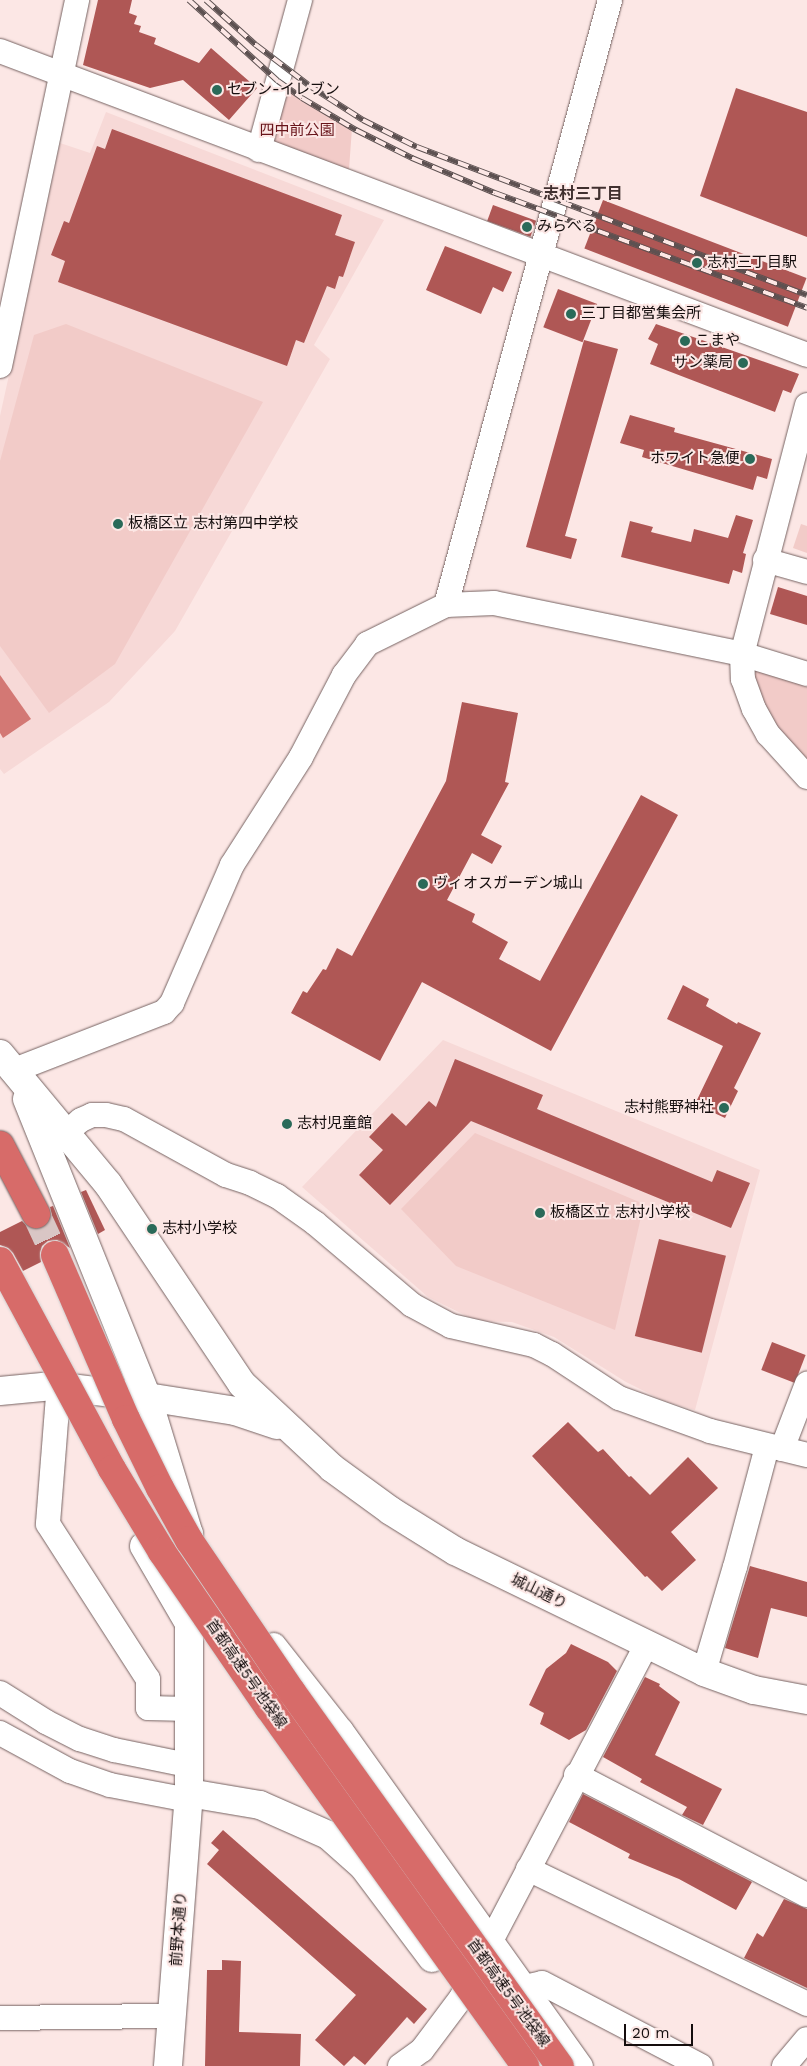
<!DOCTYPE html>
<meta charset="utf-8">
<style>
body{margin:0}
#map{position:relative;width:807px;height:2066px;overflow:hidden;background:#fce7e5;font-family:"Work Sans","Noto Sans JP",sans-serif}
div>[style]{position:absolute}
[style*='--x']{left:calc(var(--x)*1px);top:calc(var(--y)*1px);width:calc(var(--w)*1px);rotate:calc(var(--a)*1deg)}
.built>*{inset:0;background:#f7d9d7}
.green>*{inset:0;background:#f2cbc8}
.water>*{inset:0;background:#d37874}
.building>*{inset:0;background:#af5755;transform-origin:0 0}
.motorway-tunnel>*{height:28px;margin-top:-14px;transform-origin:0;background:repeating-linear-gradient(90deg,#d9c6c5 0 28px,transparent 0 42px)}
.roads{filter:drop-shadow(0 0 1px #766362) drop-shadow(0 0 1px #766362)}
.minor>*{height:24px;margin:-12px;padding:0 12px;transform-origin:12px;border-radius:12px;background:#fff}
.tertiary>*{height:28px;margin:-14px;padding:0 14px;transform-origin:14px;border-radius:14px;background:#fff}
.motorway>*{height:28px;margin:-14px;padding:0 14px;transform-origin:14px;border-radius:14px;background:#d76b69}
.rail>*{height:5.5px;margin-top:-2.75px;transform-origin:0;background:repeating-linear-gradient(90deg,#fce7e5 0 11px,#5d5151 0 22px);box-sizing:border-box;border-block:1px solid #5d5151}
.bridges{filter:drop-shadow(0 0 1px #d0cfcf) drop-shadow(0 0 1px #d0cfcf)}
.motorway-bridge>*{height:28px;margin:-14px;padding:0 14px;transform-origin:14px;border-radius:14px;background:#d76b69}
.dots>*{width:14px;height:14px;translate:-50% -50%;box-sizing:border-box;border:2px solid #fce7e5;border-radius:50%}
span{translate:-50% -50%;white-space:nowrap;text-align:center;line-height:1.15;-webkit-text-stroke:4px #fce7e5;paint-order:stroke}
.poi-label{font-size:15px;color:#140d0d}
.left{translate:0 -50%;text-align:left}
.right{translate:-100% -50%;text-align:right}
.park-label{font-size:15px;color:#68141a}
.street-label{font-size:15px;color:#140d0d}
.neighbourhood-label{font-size:16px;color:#40302f;font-weight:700}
.scale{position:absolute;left:624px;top:2024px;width:69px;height:22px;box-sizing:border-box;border:2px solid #140d0d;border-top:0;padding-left:6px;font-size:15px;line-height:18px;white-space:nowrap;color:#140d0d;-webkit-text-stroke:4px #fce7e5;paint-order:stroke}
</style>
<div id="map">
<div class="built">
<div style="clip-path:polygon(106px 112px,384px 220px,314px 345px,330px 359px,175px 631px,109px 702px,4px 774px,0 769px,0 416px,60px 143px,90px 153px)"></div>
<div style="clip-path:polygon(443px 1040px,760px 1170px,695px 1410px,664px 1401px,626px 1382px,554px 1337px,512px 1322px,477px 1321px,428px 1297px,302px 1187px)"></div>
</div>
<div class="green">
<div style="clip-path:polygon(278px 81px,302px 98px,352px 128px,348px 183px,259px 150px)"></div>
<div style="clip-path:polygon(66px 324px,263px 402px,115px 664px,49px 713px,0 646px,0 461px,34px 335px)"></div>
<div style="clip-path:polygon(801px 524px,807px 526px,807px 553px,793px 548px)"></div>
<div style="clip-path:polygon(759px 669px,807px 685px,807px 763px,792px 750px,765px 710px,750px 675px)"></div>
<div style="clip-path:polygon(475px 1133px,644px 1204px,615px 1330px,456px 1266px,401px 1209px)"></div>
</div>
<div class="water">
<div style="clip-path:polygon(0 675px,31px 719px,3px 738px,0 733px)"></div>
</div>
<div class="building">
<div style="clip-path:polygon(98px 0,132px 0,129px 13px,137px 16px,134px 24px,141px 26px,139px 32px,156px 38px,154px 44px,199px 63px,211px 48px,257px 88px,229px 120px,183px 80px,150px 88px,83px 65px)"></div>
<div style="clip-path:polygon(736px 88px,807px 112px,807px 237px,700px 196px)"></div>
<div style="clip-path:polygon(112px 129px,342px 215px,335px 235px,355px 242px,343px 277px,339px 276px,335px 289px,327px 286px,304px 343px,296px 340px,287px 366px,58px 282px,65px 261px,51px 255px,64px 221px,69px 223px,97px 146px,105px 149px)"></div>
<div style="left:603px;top:200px;width:218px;height:52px;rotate:21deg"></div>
<div style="left:493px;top:205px;width:46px;height:17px;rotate:20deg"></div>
<div style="clip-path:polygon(445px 246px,512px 272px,503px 292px,493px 287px,481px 314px,426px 290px)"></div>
<div style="left:558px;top:289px;width:42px;height:41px;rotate:21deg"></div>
<div style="clip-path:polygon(656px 324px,799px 374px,791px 393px,783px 390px,775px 412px,650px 364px,658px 344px,648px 339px)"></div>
<div style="clip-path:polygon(584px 340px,618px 349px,565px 536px,577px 539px,571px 559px,526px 547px)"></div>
<div style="clip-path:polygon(630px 415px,675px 428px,674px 432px,772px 459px,767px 479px,757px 476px,753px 490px,642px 457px,644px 450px,620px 443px)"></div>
<div style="clip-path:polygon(736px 515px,753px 520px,743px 553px,746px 554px,742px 573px,733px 570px,729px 584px,621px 557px,630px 521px,653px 527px,651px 532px,691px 542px,694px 529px,728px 538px)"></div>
<div style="clip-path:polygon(778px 587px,807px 596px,807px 625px,770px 614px)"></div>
<div style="clip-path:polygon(462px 702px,518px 713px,505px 782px,509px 783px,481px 835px,502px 846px,492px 864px,472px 853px,447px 900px,475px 914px,472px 922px,508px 942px,499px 959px,540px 981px,641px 795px,678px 815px,551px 1051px,422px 982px,380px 1061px,291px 1013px,303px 991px,307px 993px,323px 969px,326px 970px,337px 948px,352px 956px,446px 781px)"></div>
<div style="clip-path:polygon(683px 985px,709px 999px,706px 1006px,737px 1024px,738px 1022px,761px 1033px,734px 1088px,738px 1091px,725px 1118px,695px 1104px,723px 1046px,667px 1019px)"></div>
<div style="clip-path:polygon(455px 1059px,543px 1095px,537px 1109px,712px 1182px,717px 1170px,750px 1183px,731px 1228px,471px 1121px,390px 1205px,359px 1175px,383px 1150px,369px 1137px,392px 1113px,406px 1126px,429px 1101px,436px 1107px)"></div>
<div style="clip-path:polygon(86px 1190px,105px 1230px,98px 1234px,81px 1192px)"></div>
<div style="clip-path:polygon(53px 1206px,70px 1248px,57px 1240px,48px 1241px,42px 1246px,40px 1253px,41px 1262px,23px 1271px,13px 1253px,8px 1248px,0 1245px,0 1232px,22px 1221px,28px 1227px,35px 1230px,43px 1228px,49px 1222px,52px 1215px,50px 1207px)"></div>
<div style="left:659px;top:1239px;width:69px;height:100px;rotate:14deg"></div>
<div style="left:772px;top:1342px;width:36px;height:30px;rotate:21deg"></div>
<div style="clip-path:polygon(568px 1422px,598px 1452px,603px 1449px,629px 1477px,631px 1476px,650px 1495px,688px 1457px,718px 1488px,671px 1532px,696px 1560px,662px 1591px,647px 1576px,645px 1577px,532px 1456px)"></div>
<div style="clip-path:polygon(750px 1566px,807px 1582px,807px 1617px,771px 1608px,758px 1658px,725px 1648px)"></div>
<div style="clip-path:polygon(571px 1644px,608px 1662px,617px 1671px,586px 1730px,569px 1740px,540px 1724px,544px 1713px,529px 1705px,546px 1669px,566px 1653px)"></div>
<div style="clip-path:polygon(645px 1677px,660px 1684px,659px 1686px,680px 1702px,655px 1755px,722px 1789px,703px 1825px,682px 1815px,687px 1807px,640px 1782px,642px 1779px,603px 1757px)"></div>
<div style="clip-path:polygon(583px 1794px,752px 1882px,736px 1910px,679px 1879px,628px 1858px,630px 1854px,569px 1822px)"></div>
<div style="clip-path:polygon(223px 1830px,427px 2009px,414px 2024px,407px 2017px,365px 2065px,354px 2056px,344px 2066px,315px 2040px,356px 1995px,207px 1864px,219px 1850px,211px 1843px)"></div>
<div style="clip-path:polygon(784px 1899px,807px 1909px,807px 1988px,744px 1958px,757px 1933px,763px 1937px)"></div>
<div style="clip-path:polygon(222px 1960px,241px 1961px,239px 2032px,301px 2034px,300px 2066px,205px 2066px,207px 1970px,222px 1970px)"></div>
</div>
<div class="motorway-tunnel">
<div style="--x:36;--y:1214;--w:45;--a:65.1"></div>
</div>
<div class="roads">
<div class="minor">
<div style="--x:0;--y:51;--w:862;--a:20.64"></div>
<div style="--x:259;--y:150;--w:156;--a:-74.7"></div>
<div style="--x:0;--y:366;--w:374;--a:-78.1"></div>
<div style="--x:807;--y:405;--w:257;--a:104.6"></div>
<div style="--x:742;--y:654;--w:25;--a:88"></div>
<div style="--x:743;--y:679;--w:32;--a:70"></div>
<div style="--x:754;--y:709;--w:29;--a:61"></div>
<div style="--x:768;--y:734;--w:58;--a:47.8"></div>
<div style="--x:765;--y:560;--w:44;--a:15.9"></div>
<div style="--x:446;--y:605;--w:627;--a:-74.83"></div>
<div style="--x:12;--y:1071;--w:163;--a:-21.2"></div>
<div style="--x:164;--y:1012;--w:12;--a:-48"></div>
<div style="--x:172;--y:1003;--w:150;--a:-66.5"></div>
<div style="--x:232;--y:865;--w:128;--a:-57.4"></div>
<div style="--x:301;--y:757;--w:93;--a:-62.3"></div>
<div style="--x:344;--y:675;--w:39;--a:-53"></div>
<div style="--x:367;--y:644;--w:88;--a:-26.3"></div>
<div style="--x:446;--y:605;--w:48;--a:-2.4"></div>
<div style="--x:494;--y:603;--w:253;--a:11.6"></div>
<div style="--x:742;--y:654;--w:68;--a:17.1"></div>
<div style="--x:67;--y:1132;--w:18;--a:-41"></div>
<div style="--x:81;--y:1120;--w:12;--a:-24"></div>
<div style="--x:92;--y:1115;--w:14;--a:0"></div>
<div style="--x:106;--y:1115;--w:18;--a:13"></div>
<div style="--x:124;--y:1119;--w:116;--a:28.8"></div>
<div style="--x:226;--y:1175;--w:25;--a:18"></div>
<div style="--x:250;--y:1183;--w:30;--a:26"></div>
<div style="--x:277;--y:1196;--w:47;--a:35.4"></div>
<div style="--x:315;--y:1223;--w:127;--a:40.2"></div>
<div style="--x:412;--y:1305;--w:44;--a:28.3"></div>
<div style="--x:451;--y:1326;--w:85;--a:12.9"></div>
<div style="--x:534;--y:1345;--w:20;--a:27"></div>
<div style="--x:552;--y:1354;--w:80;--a:33.3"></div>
<div style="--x:619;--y:1398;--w:97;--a:19.9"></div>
<div style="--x:710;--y:1431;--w:100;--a:13.9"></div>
<div style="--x:58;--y:1396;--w:128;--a:94.5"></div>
<div style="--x:48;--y:1524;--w:184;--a:57.2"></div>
<div style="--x:148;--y:1679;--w:29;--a:90"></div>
<div style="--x:148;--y:1708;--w:40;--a:1.4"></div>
<div style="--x:782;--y:1449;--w:70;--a:-69"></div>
<div style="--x:274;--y:1645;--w:108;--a:51.8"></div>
<div style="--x:341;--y:1730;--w:413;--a:54.5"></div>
<div style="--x:704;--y:1672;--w:109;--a:-73.6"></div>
<div style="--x:735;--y:1567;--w:124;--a:-75.1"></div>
<div style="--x:0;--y:1693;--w:54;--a:32.2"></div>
<div style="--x:46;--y:1722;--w:38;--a:27"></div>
<div style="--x:80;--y:1739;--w:36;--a:18"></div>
<div style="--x:114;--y:1750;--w:76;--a:11.5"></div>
<div style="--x:0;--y:1733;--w:80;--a:28.5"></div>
<div style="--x:70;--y:1771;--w:42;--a:19.3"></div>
<div style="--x:110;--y:1785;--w:80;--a:10.8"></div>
<div style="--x:576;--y:1775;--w:260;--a:27.5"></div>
<div style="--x:528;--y:1869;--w:310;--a:25.8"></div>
<div style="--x:525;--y:1987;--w:17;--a:-13"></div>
<div style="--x:542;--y:1983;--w:179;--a:27.6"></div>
<div style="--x:0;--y:2018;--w:172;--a:-0.7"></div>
<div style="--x:400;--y:2066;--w:27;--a:-36"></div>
<div style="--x:422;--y:2050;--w:65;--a:-53.1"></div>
<div style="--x:461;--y:1998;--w:399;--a:-62.3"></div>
<div style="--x:784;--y:2066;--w:35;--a:-50"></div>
</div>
<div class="tertiary">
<div style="--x:0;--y:1054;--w:169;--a:50.3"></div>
<div style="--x:108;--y:1184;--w:241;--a:56.2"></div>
<div style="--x:242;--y:1384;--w:123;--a:43"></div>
<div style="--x:332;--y:1468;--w:73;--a:36.1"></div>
<div style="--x:391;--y:1511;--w:75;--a:32"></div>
<div style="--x:455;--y:1551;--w:277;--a:25.9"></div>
<div style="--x:704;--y:1672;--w:53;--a:19.8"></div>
<div style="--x:754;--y:1690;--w:54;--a:10.7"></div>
<div style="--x:27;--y:1099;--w:321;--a:68.1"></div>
<div style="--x:147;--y:1397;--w:143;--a:73"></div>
<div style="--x:189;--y:1534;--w:259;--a:90"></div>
<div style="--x:189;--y:1793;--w:274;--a:94.4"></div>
<div style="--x:0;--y:1391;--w:53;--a:-5.4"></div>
<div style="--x:53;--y:1386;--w:95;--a:6.7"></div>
<div style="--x:147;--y:1397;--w:89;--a:9"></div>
<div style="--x:235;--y:1411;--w:44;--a:18.4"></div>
<div style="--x:144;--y:1546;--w:86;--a:59.8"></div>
<div style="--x:189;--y:1793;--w:72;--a:9.6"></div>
<div style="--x:260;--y:1805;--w:74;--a:23.8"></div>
<div style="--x:328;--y:1835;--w:47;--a:41.5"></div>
<div style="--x:363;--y:1866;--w:115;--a:53.1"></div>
</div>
<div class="motorway">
<div style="--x:0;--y:1145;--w:78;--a:62.4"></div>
</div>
</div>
<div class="rail">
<div style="--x:189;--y:0;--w:120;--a:42.3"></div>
<div style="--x:278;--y:81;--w:29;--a:35"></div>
<div style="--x:302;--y:98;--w:63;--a:30.7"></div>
<div style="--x:356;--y:130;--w:63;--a:26.6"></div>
<div style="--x:412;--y:158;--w:90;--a:22.9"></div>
<div style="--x:495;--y:193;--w:333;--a:20.2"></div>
<div style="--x:206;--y:0;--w:67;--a:42"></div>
<div style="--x:256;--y:45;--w:68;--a:37.2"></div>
<div style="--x:310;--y:86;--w:63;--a:32.7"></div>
<div style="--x:363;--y:120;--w:60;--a:26.6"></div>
<div style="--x:417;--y:147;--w:417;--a:20.8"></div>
</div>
<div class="bridges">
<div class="motorway-bridge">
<div style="--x:55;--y:1255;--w:179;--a:66.6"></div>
<div style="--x:126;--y:1419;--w:77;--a:63.8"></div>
<div style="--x:160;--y:1488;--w:60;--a:60.9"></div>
<div style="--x:189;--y:1540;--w:184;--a:55.9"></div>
<div style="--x:292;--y:1692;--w:460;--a:54.4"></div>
<div style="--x:0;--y:1261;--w:236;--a:61.7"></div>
<div style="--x:112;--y:1469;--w:97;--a:58.9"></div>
<div style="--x:162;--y:1552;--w:189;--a:55.6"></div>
<div style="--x:269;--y:1708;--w:440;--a:54.4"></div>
</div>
</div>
<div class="dots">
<div style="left:217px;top:90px;background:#2a6a59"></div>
<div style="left:527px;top:227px;background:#2a6a59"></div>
<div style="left:697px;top:263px;background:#2a6a59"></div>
<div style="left:571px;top:314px;background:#2a6a59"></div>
<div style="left:685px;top:341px;background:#2a6a59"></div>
<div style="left:743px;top:363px;background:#2a6a59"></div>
<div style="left:750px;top:459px;background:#2a6a59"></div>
<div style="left:118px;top:524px;background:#2a6a59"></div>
<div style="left:423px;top:884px;background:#2a6a59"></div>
<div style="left:724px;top:1108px;background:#2a6a59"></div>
<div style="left:287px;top:1124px;background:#2a6a59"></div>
<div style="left:540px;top:1213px;background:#2a6a59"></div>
<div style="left:152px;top:1229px;background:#2a6a59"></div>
</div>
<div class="poi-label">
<span class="left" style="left:227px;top:90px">セブン-イレブン</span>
<span class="left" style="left:537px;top:227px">みらべる</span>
<span class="left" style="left:707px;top:263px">志村三丁目駅</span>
<span class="left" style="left:581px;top:314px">三丁目都営集会所</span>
<span class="left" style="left:695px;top:341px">こまや</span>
<span class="right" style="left:733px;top:363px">サン薬局</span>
<span class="right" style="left:740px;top:459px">ホワイト急便</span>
<span class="left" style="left:128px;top:524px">板橋区立 志村第四中学校</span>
<span class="left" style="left:433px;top:884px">ヴィオスガーデン城山</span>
<span class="right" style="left:714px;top:1108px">志村熊野神社</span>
<span class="left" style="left:297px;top:1124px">志村児童館</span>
<span class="left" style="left:550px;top:1213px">板橋区立 志村小学校</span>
<span class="left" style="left:162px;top:1229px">志村小学校</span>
</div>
<div class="park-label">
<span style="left:297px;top:131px">四中前公園</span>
</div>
<div class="street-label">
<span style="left:539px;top:1592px;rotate:26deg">城山通り</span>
<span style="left:246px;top:1674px;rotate:55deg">首都高速5号池袋線</span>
<span style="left:179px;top:1929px;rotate:-86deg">前野本通り</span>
<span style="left:508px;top:1993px;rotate:54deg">首都高速5号池袋線</span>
</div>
<div class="neighbourhood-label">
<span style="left:583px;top:194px">志村三丁目</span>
</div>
<div class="scale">20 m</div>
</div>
